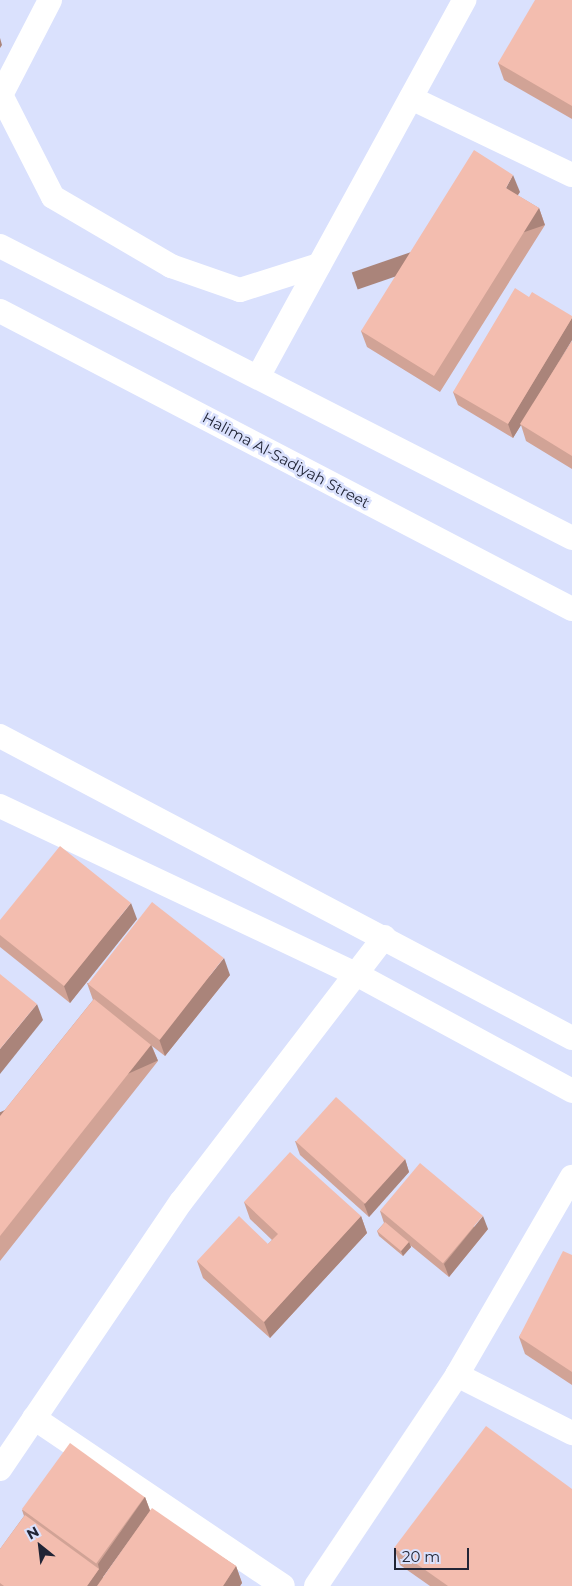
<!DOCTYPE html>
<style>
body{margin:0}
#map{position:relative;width:572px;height:1586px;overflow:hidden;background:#dae1fd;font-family:Montserrat,sans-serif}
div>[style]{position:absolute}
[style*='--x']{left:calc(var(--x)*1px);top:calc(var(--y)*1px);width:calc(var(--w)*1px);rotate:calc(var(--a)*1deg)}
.minor>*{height:24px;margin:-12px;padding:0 12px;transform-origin:12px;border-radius:12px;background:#fff}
.wall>*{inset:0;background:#d1a396}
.shaded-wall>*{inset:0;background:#aa847a;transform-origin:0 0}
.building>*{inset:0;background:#f3bdaf;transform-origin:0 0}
span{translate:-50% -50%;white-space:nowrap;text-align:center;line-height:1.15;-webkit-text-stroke:5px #dae1fd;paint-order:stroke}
.street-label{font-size:15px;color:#212536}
.north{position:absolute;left:15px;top:1521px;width:50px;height:50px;-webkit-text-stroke:4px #dae1fd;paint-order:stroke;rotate:331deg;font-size:14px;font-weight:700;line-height:20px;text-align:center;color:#212536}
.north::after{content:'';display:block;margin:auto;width:18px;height:22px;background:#212536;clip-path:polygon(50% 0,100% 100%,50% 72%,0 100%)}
.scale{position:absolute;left:394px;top:1548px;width:75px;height:22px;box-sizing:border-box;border:2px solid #212536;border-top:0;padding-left:6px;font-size:15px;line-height:18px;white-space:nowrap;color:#212536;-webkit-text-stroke:4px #dae1fd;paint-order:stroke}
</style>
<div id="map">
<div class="minor">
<div style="--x:1;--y:95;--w:114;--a:63"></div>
<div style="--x:53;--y:197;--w:137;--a:30.3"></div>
<div style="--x:171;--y:266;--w:73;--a:19.2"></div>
<div style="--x:240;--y:290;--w:83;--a:-17.6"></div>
<div style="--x:0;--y:97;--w:109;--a:-62.7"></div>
<div style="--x:411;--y:98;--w:178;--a:25.6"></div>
<div style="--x:0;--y:246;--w:642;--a:27.04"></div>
<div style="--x:0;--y:311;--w:645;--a:27.52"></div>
<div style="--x:258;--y:377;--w:430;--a:-61.3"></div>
<div style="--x:0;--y:736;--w:647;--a:27.83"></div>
<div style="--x:0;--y:806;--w:394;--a:25.3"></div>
<div style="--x:356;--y:974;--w:246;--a:28.4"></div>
<div style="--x:457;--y:1375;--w:129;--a:26.8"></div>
<div style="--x:34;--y:1418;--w:300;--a:34"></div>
<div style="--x:0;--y:1469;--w:323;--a:-55.9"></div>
<div style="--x:181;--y:1202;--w:334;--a:-52.5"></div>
<div style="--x:316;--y:1586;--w:254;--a:-56.2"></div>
<div style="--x:457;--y:1375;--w:229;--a:-59.9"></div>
</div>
<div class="wall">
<div style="clip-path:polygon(572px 0,572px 119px,504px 80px,498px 63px)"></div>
<div style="clip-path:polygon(520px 192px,517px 195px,539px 208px,545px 225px,440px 392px,367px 347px,361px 331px)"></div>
<div style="clip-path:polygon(572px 316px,572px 340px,555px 367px,572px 341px,572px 469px,526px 441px,521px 425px,513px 438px,458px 405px,453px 392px)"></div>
<div style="clip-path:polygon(137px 919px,70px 1003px,0 947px,0 920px)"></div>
<div style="clip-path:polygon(230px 975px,165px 1056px,152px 1046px,158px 1061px,0 1261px,0 1116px,93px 1000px,87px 983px)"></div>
<div style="clip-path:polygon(295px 1141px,405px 1159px,409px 1172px,369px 1217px,300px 1155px)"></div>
<div style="clip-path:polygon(244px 1202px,361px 1216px,367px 1233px,270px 1338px,203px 1278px,197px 1261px,268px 1244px,272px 1240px,250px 1219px)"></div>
<div style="clip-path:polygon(380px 1211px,488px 1229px,449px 1277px,410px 1245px,411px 1247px,403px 1256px,379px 1236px,377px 1231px,384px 1223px)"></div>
<div style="clip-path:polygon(572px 1255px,572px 1385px,525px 1354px,519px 1337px)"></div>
<div style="clip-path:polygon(evenodd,145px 1497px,150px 1510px,236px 1566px,242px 1583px,240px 1586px,0 1586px,0 1549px,24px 1516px,22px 1510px,145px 1497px,134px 1533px,103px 1578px,103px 1577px,134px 1533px)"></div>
<div style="clip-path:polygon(394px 1548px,572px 1586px,430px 1586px,400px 1565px)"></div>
</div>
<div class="shaded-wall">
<div style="clip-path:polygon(0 38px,2px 45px,0 48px)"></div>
<div style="clip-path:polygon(513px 175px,520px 192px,512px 204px,506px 188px)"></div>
<div style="left:539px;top:208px;width:18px;height:198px;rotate:71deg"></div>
<div style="clip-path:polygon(572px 318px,572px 340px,521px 424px,520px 424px,521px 425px,513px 438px,508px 424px)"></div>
<div style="clip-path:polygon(131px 903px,137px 919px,70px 1003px,64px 986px)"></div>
<div style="clip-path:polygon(224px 958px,230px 975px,165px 1056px,159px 1039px)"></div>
<div style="clip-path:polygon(37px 1004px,43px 1020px,0 1074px,0 1049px)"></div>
<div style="left:151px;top:1045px;width:17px;height:243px;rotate:66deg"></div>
<div style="clip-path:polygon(405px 1159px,409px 1172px,369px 1217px,364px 1204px)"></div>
<div style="clip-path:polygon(361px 1216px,367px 1233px,270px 1338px,264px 1322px)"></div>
<div style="clip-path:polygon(483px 1216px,488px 1229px,449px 1277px,444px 1264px)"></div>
<div style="clip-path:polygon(409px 1242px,411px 1247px,403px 1256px,401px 1251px)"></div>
<div style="clip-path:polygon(145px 1497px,150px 1511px,103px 1577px,104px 1582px,102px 1586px,87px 1586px,99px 1569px,98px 1564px)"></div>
<div style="clip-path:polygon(236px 1566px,242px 1583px,240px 1586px,223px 1586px)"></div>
</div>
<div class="building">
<div style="clip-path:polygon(535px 0,572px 0,572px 106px,498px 63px)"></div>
<div style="clip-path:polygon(474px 150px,513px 175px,506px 188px,539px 208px,434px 376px,361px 331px)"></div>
<div style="clip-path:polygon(515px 288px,529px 297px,532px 292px,572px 316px,572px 318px,508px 424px,453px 392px)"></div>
<div style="clip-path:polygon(572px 341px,572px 456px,520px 424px)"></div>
<div style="clip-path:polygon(60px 846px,131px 903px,64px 986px,0 935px,0 920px)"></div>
<div style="left:152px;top:902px;width:91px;height:104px;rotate:38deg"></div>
<div style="clip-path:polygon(0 974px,37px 1004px,0 1049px)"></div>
<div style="clip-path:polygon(94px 999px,151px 1045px,0 1236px,0 1116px)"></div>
<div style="left:336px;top:1097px;width:93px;height:60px;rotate:42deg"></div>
<div style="clip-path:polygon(290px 1152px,361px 1216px,264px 1322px,197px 1261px,239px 1216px,268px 1244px,278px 1234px,244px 1202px)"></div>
<div style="left:420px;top:1163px;width:82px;height:62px;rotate:40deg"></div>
<div style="left:385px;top:1222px;width:31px;height:12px;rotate:40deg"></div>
<div style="clip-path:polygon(563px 1251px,572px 1255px,572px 1372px,519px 1337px)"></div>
<div style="clip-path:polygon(486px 1426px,572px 1489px,572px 1586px,448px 1586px,394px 1548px)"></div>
<div style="left:70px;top:1443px;width:92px;height:82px;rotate:36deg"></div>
<div style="clip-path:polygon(152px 1508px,236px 1566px,223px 1586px,97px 1586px)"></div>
<div style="clip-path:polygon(25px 1515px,99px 1569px,87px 1586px,4px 1586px,0 1583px,0 1549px)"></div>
</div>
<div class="street-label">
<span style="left:286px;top:460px;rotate:28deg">Halima Al-Sadiyah Street</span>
</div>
<div class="north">N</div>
<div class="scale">20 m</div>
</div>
